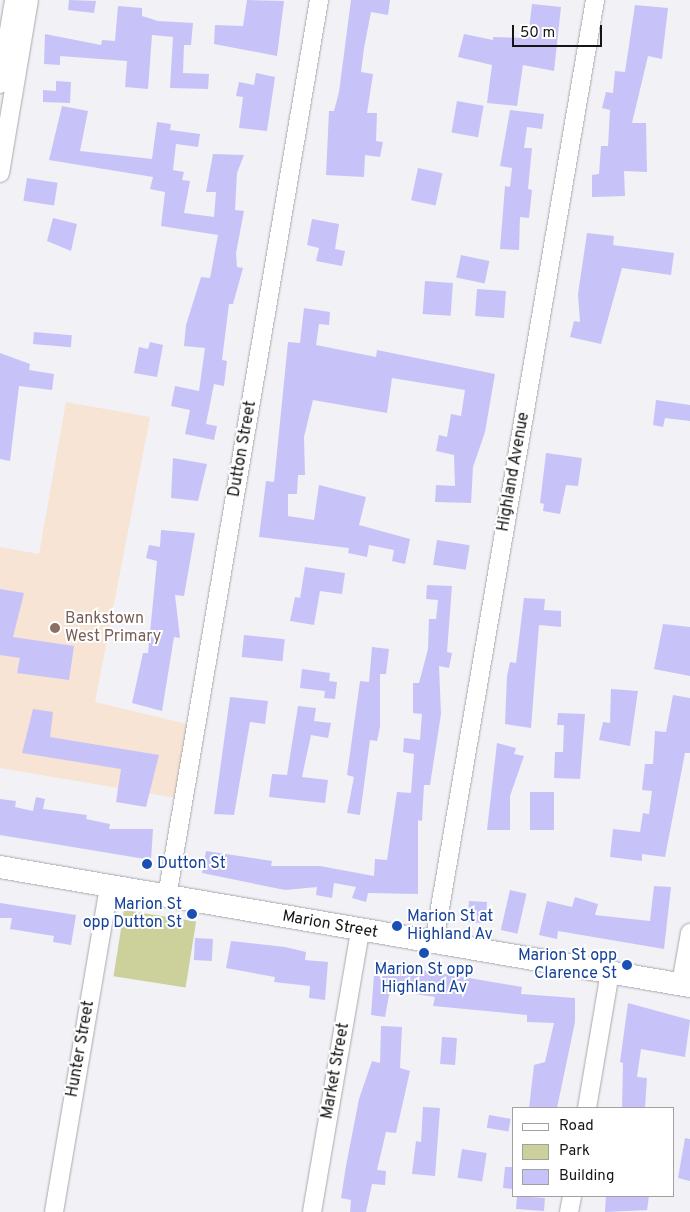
<!DOCTYPE html>
<style>
body{margin:0}
#map{position:relative;width:690px;height:1212px;overflow:hidden;background:#f1f1f6;font-family:Overpass,sans-serif}
div>[style]{position:absolute}
[style*='--x']{left:calc(var(--x)*1px);top:calc(var(--y)*1px);width:calc(var(--w)*1px);rotate:calc(var(--a)*1deg)}
.education>*{inset:0;background:#f7e4d4}
.green>*{inset:0;background:#ccd19b;transform-origin:0 0}
.building>*{inset:0;background:#c7c3f9;transform-origin:0 0}
.roads{filter:drop-shadow(0 0 1px #a9a9ae) drop-shadow(0 0 1px #a9a9ae)}
.minor>*{height:18px;margin:-9px;padding:0 9px;transform-origin:9px;border-radius:9px;background:#fff}
.major>*{height:22px;margin:-11px;padding:0 11px;transform-origin:11px;border-radius:11px;background:#fff}
.dots>*{width:14px;height:14px;translate:-50% -50%;box-sizing:border-box;border:2px solid #fff;border-radius:50%}
span{translate:-50% -50%;white-space:nowrap;text-align:center;line-height:1.15;-webkit-text-stroke:4px #fff;paint-order:stroke}
.street-label{font-size:16px;color:#151516}
.education-label{font-size:16px;color:#785e54}
.left{translate:0 -50%;text-align:left}
.transit-label{font-size:16px;color:#164399}
.right{translate:-100% -50%;text-align:right}
.legend{position:absolute;left:512px;top:1107px;width:162px;height:90px;box-sizing:border-box;background:#fff;border:1px solid #a1a1a2;margin:0;padding:6px 9px;list-style:none;font-size:15px;color:#151516}
.legend li{display:flex;align-items:center;gap:10px;height:25px}
.legend b{width:25px;border:1px solid #a1a1a2}
.scale{position:absolute;left:512px;top:25px;width:90px;height:22px;box-sizing:border-box;border:2px solid #151516;border-top:0;padding-left:6px;font-size:15px;line-height:18px;white-space:nowrap;color:#151516;-webkit-text-stroke:4px #fff;paint-order:stroke}
</style>
<div id="map">
<div class="education">
<div style="clip-path:polygon(66px 402px,150px 417px,95px 702px,191px 725px,177px 798px,0 768px,0 547px,39px 554px)"></div>
</div>
<div class="green">
<div style="left:124px;top:910px;width:73px;height:67px;rotate:9deg"></div>
</div>
<div class="building">
<div style="clip-path:polygon(69px 0,96px 1px,94px 13px,68px 10px)"></div>
<div style="clip-path:polygon(247px 0,284px 1px,277px 56px,214px 44px,215px 25px,243px 26px)"></div>
<div style="clip-path:polygon(351px 0,390px 0,388px 15px,371px 12px,364px 48px,361px 72px,373px 74px,367px 113px,377px 113px,376px 141px,383px 142px,380px 157px,365px 155px,364px 177px,326px 175px,329px 111px,334px 111px,339px 92px)"></div>
<div style="clip-path:polygon(532px 4px,561px 7px,554px 71px,523px 65px,517px 106px,487px 103px,492px 65px,458px 57px,464px 34px,493px 40px,493px 37px,528px 38px)"></div>
<div style="clip-path:polygon(635px 5px,668px 8px,662px 59px,648px 56px,632px 123px,646px 123px,647px 172px,624px 171px,625px 196px,592px 197px,592px 175px,599px 174px,601px 146px,608px 146px,610px 110px,602px 108px,606px 92px,613px 93px,615px 71px,625px 72px)"></div>
<div style="clip-path:polygon(118px 6px,142px 8px,142px 16px,158px 21px,193px 23px,191px 45px,184px 45px,183px 73px,209px 74px,208px 89px,170px 88px,173px 37px,152px 35px,148px 89px,125px 87px,127px 61px,60px 56px,60px 65px,44px 64px,45px 34px,101px 45px,102px 40px,115px 41px)"></div>
<div style="clip-path:polygon(256px 73px,275px 77px,267px 131px,239px 128px,243px 97px,236px 96px,239px 82px,254px 85px)"></div>
<div style="clip-path:polygon(56px 81px,71px 82px,70px 103px,43px 102px,43px 90px,56px 91px)"></div>
<div style="left:457px;top:101px;width:27px;height:32px;rotate:10deg"></div>
<div style="clip-path:polygon(62px 106px,88px 111px,80px 151px,152px 159px,157px 122px,171px 124px,170px 130px,200px 134px,198px 147px,176px 144px,173px 170px,184px 172px,182px 180px,190px 181px,184px 213px,214px 217px,216px 192px,206px 192px,213px 154px,244px 155px,237px 173px,235px 210px,244px 211px,236px 253px,237px 267px,243px 268px,233px 304px,229px 304px,222px 360px,227px 361px,224px 386px,214px 384px,206px 424px,217px 426px,214px 440px,185px 434px,190px 410px,171px 406px,175px 386px,199px 391px,205px 348px,184px 346px,186px 325px,201px 277px,210px 278px,218px 235px,161px 226px,165px 192px,150px 189px,153px 177px,49px 160px)"></div>
<div style="clip-path:polygon(510px 110px,544px 114px,542px 129px,527px 127px,524px 148px,532px 148px,528px 189px,532px 190px,529px 218px,520px 217px,519px 250px,500px 249px,505px 186px,510px 187px,512px 168px,500px 166px)"></div>
<div style="left:418px;top:168px;width:25px;height:33px;rotate:12deg"></div>
<div style="left:27px;top:178px;width:31px;height:23px;rotate:9deg"></div>
<div style="clip-path:polygon(53px 218px,77px 224px,71px 251px,47px 241px)"></div>
<div style="clip-path:polygon(312px 219px,339px 224px,335px 249px,345px 251px,342px 266px,316px 261px,319px 248px,307px 245px)"></div>
<div style="clip-path:polygon(587px 233px,614px 236px,613px 245px,674px 253px,671px 275px,622px 268px,601px 344px,570px 337px,574px 321px,580px 322px,578px 294px)"></div>
<div style="left:461px;top:255px;width:29px;height:23px;rotate:12deg"></div>
<div style="left:425px;top:281px;width:28px;height:33px;rotate:4deg"></div>
<div style="left:477px;top:289px;width:29px;height:27px;rotate:4deg"></div>
<div style="clip-path:polygon(304px 308px,330px 312px,329px 325px,319px 324px,316px 345px,376px 357px,377px 350px,495px 374px,485px 432px,473px 467px,471px 503px,435px 502px,436px 485px,455px 486px,454px 455px,436px 451px,439px 435px,447px 437px,451px 414px,461px 416px,465px 390px,392px 378px,387px 413px,313px 400px,304px 437px,305px 475px,298px 475px,297px 494px,288px 494px,288px 516px,314px 520px,319px 485px,366px 497px,359px 525px,410px 539px,405px 564px,392px 561px,394px 550px,369px 545px,367px 557px,348px 553px,349px 548px,259px 537px,266px 481px,274px 482px,288px 342px,300px 343px)"></div>
<div style="left:34px;top:332px;width:38px;height:12px;rotate:5deg"></div>
<div style="clip-path:polygon(150px 342px,163px 345px,157px 377px,134px 373px,139px 347px,148px 349px)"></div>
<div style="clip-path:polygon(0 353px,30px 364px,29px 370px,54px 374px,52px 390px,19px 386px,10px 461px,0 459px)"></div>
<div style="clip-path:polygon(656px 400px,690px 405px,690px 421px,665px 418px,663px 427px,653px 425px)"></div>
<div style="clip-path:polygon(546px 453px,582px 458px,578px 486px,566px 485px,560px 514px,543px 511px,544px 504px,540px 503px)"></div>
<div style="clip-path:polygon(173px 458px,207px 464px,198px 501px,171px 498px)"></div>
<div style="clip-path:polygon(161px 530px,195px 533px,184px 596px,175px 595px,180px 638px,174px 637px,162px 711px,132px 703px,143px 653px,148px 653px,157px 561px,146px 558px,149px 545px,160px 547px)"></div>
<div style="left:437px;top:540px;width:33px;height:25px;rotate:9deg"></div>
<div style="clip-path:polygon(305px 567px,345px 573px,342px 594px,320px 591px,314px 625px,290px 621px,295px 597px,300px 598px)"></div>
<div style="clip-path:polygon(427px 585px,452px 586px,447px 652px,452px 653px,449px 668px,439px 666px,441px 714px,430px 785px,424px 785px,422px 821px,418px 820px,418px 894px,368px 893px,366px 902px,352px 898px,356px 887px,334px 883px,332px 898px,316px 895px,317px 887px,285px 890px,202px 873px,206px 851px,272px 861px,271px 866px,320px 866px,374px 876px,375px 859px,387px 860px,397px 792px,411px 793px,414px 754px,403px 752px,404px 738px,420px 740px,422px 714px,413px 713px,413px 683px,419px 683px,428px 649px,429px 619px,436px 619px,438px 600px,426px 599px)"></div>
<div style="clip-path:polygon(0 589px,24px 593px,13px 637px,74px 646px,69px 680px,17px 673px,20px 658px,0 655px)"></div>
<div style="clip-path:polygon(524px 598px,545px 599px,544px 610px,561px 611px,561px 627px,539px 625px,531px 728px,505px 724px,507px 676px,510px 662px,516px 663px)"></div>
<div style="clip-path:polygon(663px 624px,690px 627px,690px 676px,654px 669px)"></div>
<div style="left:244px;top:635px;width:41px;height:22px;rotate:6deg"></div>
<div style="clip-path:polygon(372px 647px,389px 649px,386px 674px,380px 674px,380px 727px,377px 741px,370px 740px,360px 815px,347px 813px,354px 777px,347px 775px,360px 681px,369px 682px)"></div>
<div style="clip-path:polygon(302px 669px,330px 673px,329px 681px,337px 682px,335px 699px,324px 698px,325px 691px,300px 688px)"></div>
<div style="clip-path:polygon(611px 689px,638px 691px,630px 746px,599px 740px,603px 722px,610px 723px)"></div>
<div style="clip-path:polygon(673px 695px,690px 698px,690px 753px,685px 753px,665px 857px,642px 854px,642px 861px,610px 857px,613px 829px,640px 832px,643px 813px,649px 814px,652px 791px,642px 790px,645px 764px,653px 764px,655px 731px,666px 732px)"></div>
<div style="clip-path:polygon(230px 697px,268px 701px,265px 724px,250px 722px,234px 815px,214px 814px)"></div>
<div style="clip-path:polygon(298px 706px,316px 708px,314px 721px,331px 723px,328px 738px,311px 735px,302px 777px,328px 780px,325px 803px,269px 797px,272px 774px,287px 775px)"></div>
<div style="clip-path:polygon(33px 709px,53px 712px,50px 737px,159px 755px,146px 807px,116px 802px,121px 769px,22px 753px)"></div>
<div style="clip-path:polygon(558px 713px,585px 714px,580px 779px,554px 778px,555px 752px,563px 752px,564px 725px,557px 725px)"></div>
<div style="clip-path:polygon(497px 743px,516px 748px,514px 754px,524px 756px,510px 796px,510px 830px,487px 830px)"></div>
<div style="left:530px;top:792px;width:24px;height:38px"></div>
<div style="clip-path:polygon(36px 797px,45px 799px,43px 809px,87px 815px,86px 819px,110px 824px,109px 829px,153px 829px,151px 860px,0 835px,0 799px,16px 801px,15px 807px,33px 811px)"></div>
<div style="clip-path:polygon(654px 886px,671px 887px,664px 949px,558px 931px,557px 939px,539px 935px,547px 901px,572px 907px,575px 897px,598px 904px,595px 915px,650px 921px)"></div>
<div style="left:510px;top:890px;width:17px;height:41px;rotate:13deg"></div>
<div style="left:469px;top:901px;width:18px;height:21px;rotate:3deg"></div>
<div style="clip-path:polygon(0 903px,76px 915px,71px 945px,53px 942px,54px 936px,10px 929px,12px 918px,0 918px)"></div>
<div style="left:195px;top:938px;width:18px;height:22px;rotate:3deg"></div>
<div style="clip-path:polygon(231px 941px,285px 947px,306px 952px,305px 960px,328px 962px,325px 1000px,309px 998px,310px 986px,274px 982px,275px 977px,226px 968px)"></div>
<div style="clip-path:polygon(375px 962px,522px 987px,521px 994px,575px 998px,575px 1022px,557px 1108px,529px 1108px,534px 1065px,545px 1062px,554px 1023px,527px 1022px,527px 1015px,433px 1006px,435px 997px,390px 990px,385px 1017px,371px 1015px)"></div>
<div style="clip-path:polygon(628px 1003px,690px 1020px,685px 1057px,641px 1049px,637px 1077px,647px 1078px,645px 1108px,622px 1108px,623px 1063px,620px 1062px)"></div>
<div style="clip-path:polygon(381px 1026px,402px 1027px,400px 1068px,410px 1071px,396px 1133px,386px 1132px,377px 1170px,386px 1171px,385px 1185px,372px 1184px,366px 1212px,350px 1212px,351px 1200px,341px 1198px,346px 1166px,359px 1099px,372px 1061px,380px 1063px)"></div>
<div style="left:442px;top:1037px;width:15px;height:27px;rotate:4deg"></div>
<div style="clip-path:polygon(423px 1107px,440px 1108px,435px 1176px,412px 1174px,416px 1141px,421px 1142px)"></div>
<div style="left:489px;top:1115px;width:22px;height:13px;rotate:10deg"></div>
<div style="clip-path:polygon(685px 1138px,690px 1139px,690px 1181px,678px 1178px)"></div>
<div style="left:462px;top:1149px;width:25px;height:29px;rotate:9deg"></div>
<div style="clip-path:polygon(505px 1167px,514px 1167px,514px 1189px,503px 1188px)"></div>
<div style="left:517px;top:1196px;width:28px;height:13px;rotate:4deg"></div>
<div style="clip-path:polygon(606px 1196px,649px 1196px,647px 1210px,605px 1212px)"></div>
</div>
<div class="roads">
<div class="minor">
<div style="--x:0;--y:84;--w:85;--a:-80.5"></div>
<div style="--x:0;--y:173;--w:175;--a:-80.5"></div>
<div style="--x:167;--y:897;--w:910;--a:-80.38"></div>
<div style="--x:434;--y:943;--w:957;--a:-80.31"></div>
<div style="--x:681;--y:984;--w:52;--a:-80"></div>
<div style="--x:587;--y:1108;--w:138;--a:-80.4"></div>
<div style="--x:54;--y:1212;--w:330;--a:-80.4"></div>
<div style="--x:312;--y:1212;--w:285;--a:-80.3"></div>
<div style="--x:569;--y:1212;--w:16;--a:-79"></div>
</div>
<div class="major">
<div style="--x:0;--y:867;--w:700;--a:9.79"></div>
</div>
</div>
<div class="dots">
<div style="left:55px;top:628px;background:#8d6e63"></div>
<div style="left:147px;top:864px;background:#1a4fb4"></div>
<div style="left:192px;top:914px;background:#1a4fb4"></div>
<div style="left:397px;top:926px;background:#1a4fb4"></div>
<div style="left:424px;top:953px;background:#1a4fb4"></div>
<div style="left:627px;top:965px;background:#1a4fb4"></div>
</div>
<div class="street-label">
<span style="left:243px;top:449px;rotate:-80deg">Dutton Street</span>
<span style="left:514px;top:472px;rotate:-80deg">Highland Avenue</span>
<span style="left:330px;top:925px;rotate:10deg">Marion Street</span>
<span style="left:81px;top:1049px;rotate:-80deg">Hunter Street</span>
<span style="left:336px;top:1071px;rotate:-80deg">Market Street</span>
</div>
<div class="education-label">
<span class="left" style="left:65px;top:628px">Bankstown<br>West Primary</span>
</div>
<div class="transit-label">
<span class="left" style="left:157px;top:864px">Dutton St</span>
<span class="right" style="left:182px;top:914px">Marion St<br>opp Dutton St</span>
<span class="left" style="left:407px;top:926px">Marion St at<br>Highland Av</span>
<span class="right" style="left:617px;top:965px">Marion St opp<br>Clarence St</span>
<span style="left:424px;top:979px">Marion St opp<br>Highland Av</span>
</div>
<ul class="legend">
<li><b style="height:6px;background:#fff"></b>Road</li>
<li><b style="height:14px;background:#ccd19b"></b>Park</li>
<li><b style="height:14px;background:#c7c3f9"></b>Building</li>
</ul>
<div class="scale">50 m</div>
</div>
